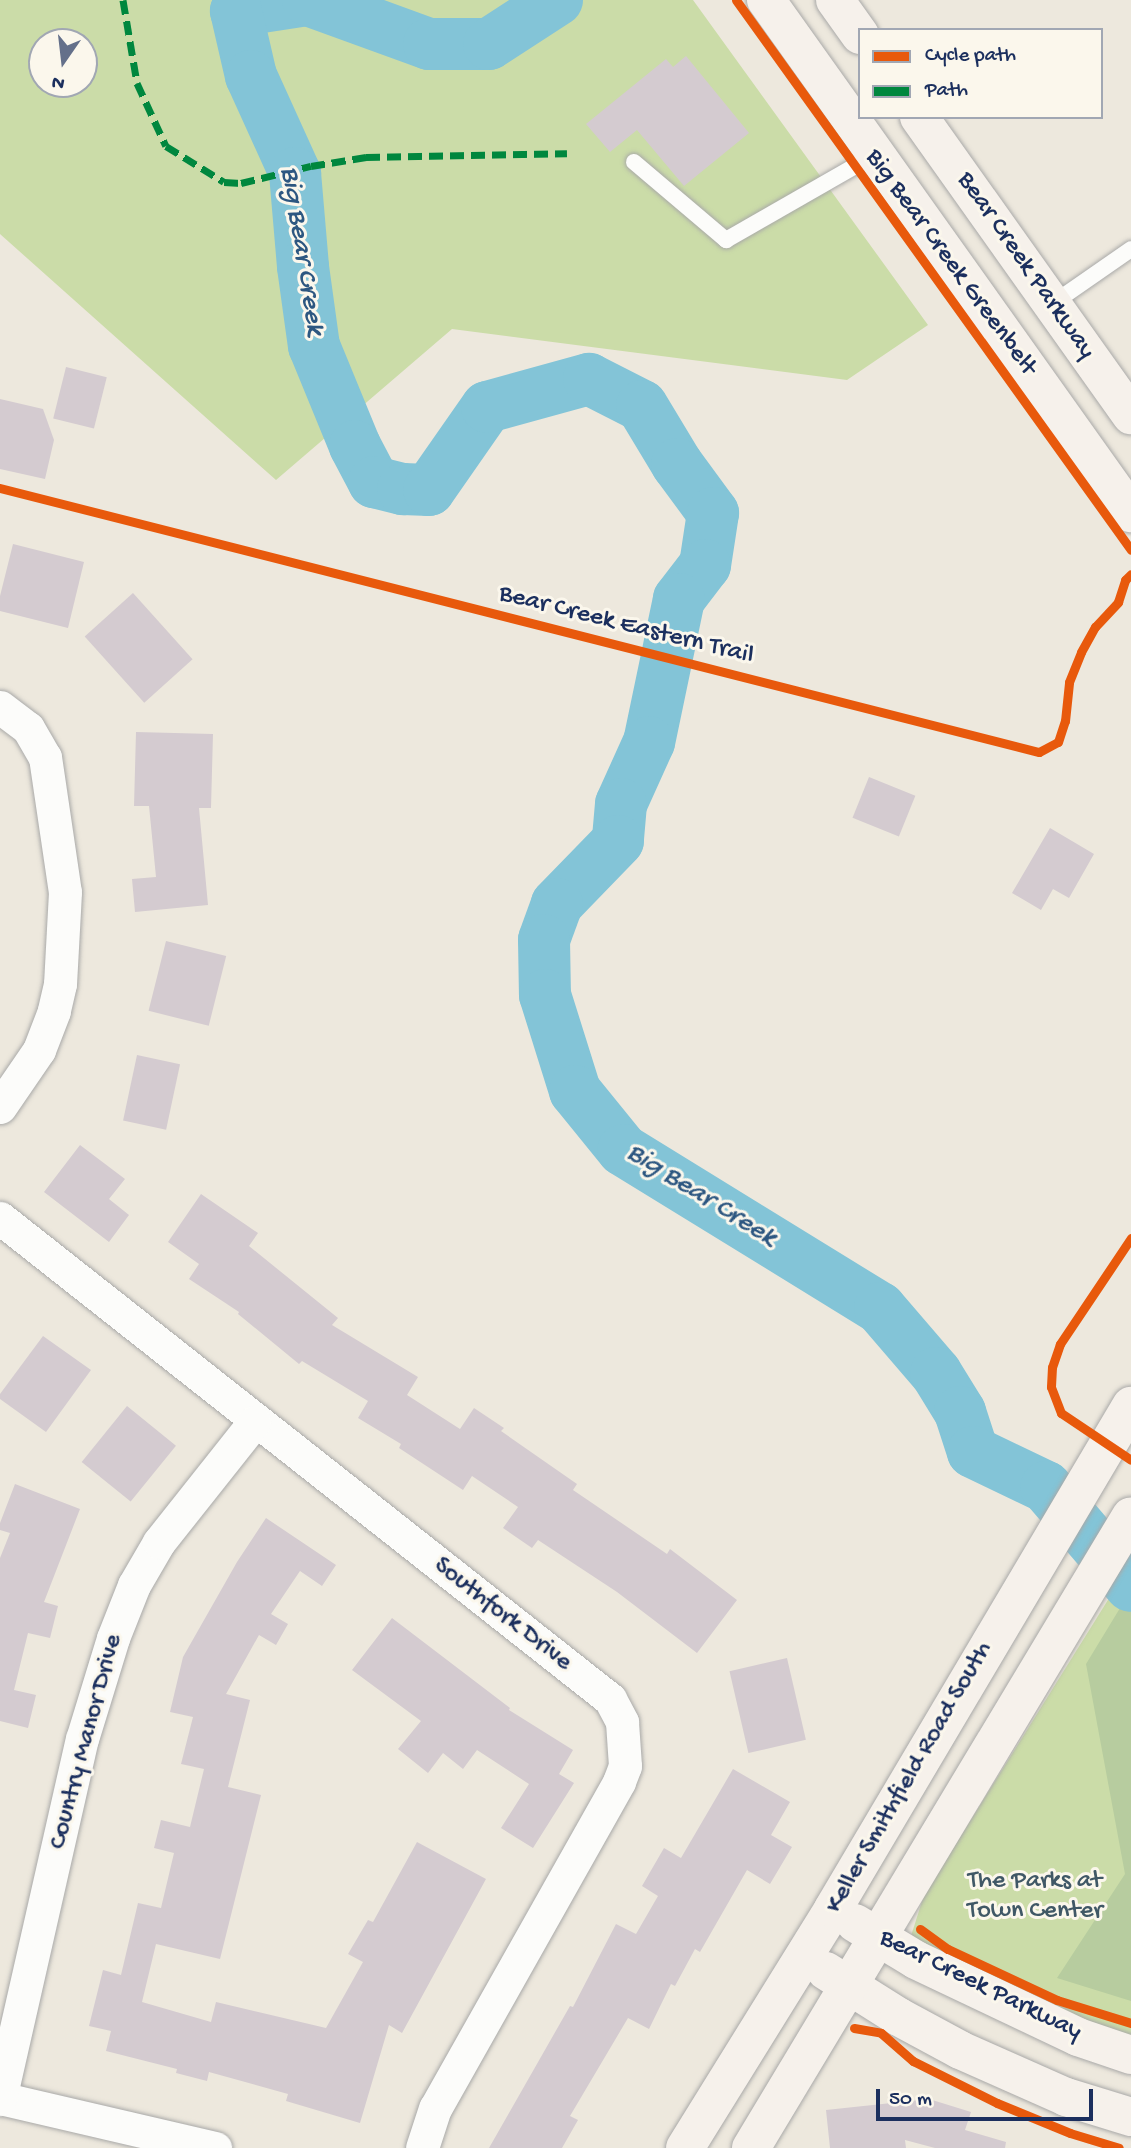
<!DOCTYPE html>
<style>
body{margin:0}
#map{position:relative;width:1131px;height:2148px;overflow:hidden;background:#ede8dd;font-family:"Gochi Hand",sans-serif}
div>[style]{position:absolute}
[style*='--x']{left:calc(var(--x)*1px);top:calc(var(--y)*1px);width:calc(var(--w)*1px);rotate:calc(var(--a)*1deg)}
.green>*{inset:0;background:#cbdca8}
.forest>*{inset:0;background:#b7cc9f}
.river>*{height:52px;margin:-26px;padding:0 26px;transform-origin:26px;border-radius:26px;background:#83c4d7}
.building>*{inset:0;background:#d4cbd0;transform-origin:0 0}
.roads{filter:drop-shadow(0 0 2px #a9a9a8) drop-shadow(0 0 2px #a9a9a8)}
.service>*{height:16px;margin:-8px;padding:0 8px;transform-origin:8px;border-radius:8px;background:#fcfcfa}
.minor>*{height:33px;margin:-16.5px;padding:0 16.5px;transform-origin:16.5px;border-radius:16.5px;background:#fcfcfa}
.secondary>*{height:38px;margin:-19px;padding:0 19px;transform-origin:19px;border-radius:19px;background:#f6f1eb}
.quiet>*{height:7px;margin-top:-3.5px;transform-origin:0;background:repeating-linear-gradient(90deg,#00873e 0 14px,transparent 0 21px)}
.cycleway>*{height:9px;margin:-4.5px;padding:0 4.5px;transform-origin:4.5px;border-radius:4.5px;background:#e8590c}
span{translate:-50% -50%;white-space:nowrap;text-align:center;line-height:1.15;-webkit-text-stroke:6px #fbf7ec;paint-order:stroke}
.street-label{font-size:26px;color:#1b2f5e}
.park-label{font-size:26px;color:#405866}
.water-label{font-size:28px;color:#2d5781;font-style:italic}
.legend{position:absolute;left:858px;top:28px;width:245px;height:91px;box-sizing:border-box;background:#fbf7ec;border:2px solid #a1a7b3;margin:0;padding:9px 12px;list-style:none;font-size:21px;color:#1b2f5e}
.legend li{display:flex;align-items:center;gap:14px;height:35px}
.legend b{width:35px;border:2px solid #a1a7b3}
.north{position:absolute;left:28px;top:28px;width:70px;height:70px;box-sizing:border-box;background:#fbf7ec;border:2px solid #a1a7b3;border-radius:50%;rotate:194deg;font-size:19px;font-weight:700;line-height:28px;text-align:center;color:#1b2f5e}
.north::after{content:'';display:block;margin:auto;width:24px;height:32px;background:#64708a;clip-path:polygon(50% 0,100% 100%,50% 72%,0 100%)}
.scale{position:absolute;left:876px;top:2089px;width:217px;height:32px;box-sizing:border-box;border:4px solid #1b2f5e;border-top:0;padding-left:9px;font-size:21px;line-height:24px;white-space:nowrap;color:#1b2f5e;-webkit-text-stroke:5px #fbf7ec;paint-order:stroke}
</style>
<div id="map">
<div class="green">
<div style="clip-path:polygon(evenodd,0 0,693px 0,928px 325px,847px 380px,452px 329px,276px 480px,0 234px,0 0,42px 42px,84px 42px,84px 84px,42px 84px,42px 42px)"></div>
<div style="clip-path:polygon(1131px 1563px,1131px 2039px,1088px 2026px,911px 1936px,924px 1895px)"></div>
</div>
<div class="forest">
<div style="clip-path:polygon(1131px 1590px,1131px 2001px,1057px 1978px,1125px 1874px,1086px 1664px)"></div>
</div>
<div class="river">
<div style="--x:307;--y:0;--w:72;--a:171.2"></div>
<div style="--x:236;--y:11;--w:67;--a:77"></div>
<div style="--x:251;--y:76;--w:107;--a:65.6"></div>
<div style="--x:295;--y:173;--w:94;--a:85.1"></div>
<div style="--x:303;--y:267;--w:80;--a:82.1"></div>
<div style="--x:314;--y:346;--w:108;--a:67.7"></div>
<div style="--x:355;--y:446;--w:41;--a:62.2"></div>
<div style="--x:374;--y:482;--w:30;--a:14"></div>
<div style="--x:403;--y:489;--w:26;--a:2"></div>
<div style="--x:429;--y:490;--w:101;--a:-55.1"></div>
<div style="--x:487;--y:407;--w:106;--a:-15.4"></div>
<div style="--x:589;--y:379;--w:59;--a:27"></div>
<div style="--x:642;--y:406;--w:68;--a:58.9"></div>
<div style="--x:677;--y:464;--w:61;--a:53.7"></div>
<div style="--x:713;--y:513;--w:53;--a:98.7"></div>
<div style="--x:705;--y:565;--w:43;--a:127.4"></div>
<div style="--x:679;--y:599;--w:146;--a:101.8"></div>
<div style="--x:649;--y:742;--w:68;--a:114.3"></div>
<div style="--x:621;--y:804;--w:37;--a:95"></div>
<div style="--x:618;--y:841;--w:88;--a:134.1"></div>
<div style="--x:557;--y:904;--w:38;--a:110"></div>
<div style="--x:544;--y:940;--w:55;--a:89"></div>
<div style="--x:545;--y:995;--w:101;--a:72.6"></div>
<div style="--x:575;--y:1091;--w:76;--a:50.9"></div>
<div style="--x:623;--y:1150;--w:302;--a:31.6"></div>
<div style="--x:880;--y:1308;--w:86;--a:49.3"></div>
<div style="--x:936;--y:1373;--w:46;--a:58.4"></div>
<div style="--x:960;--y:1412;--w:42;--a:72"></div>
<div style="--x:973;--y:1452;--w:81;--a:25.6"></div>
<div style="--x:1046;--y:1487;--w:130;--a:49.4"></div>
<div style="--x:308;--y:0;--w:129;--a:20"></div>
<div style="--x:429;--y:44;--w:60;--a:0"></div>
<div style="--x:489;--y:44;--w:81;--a:-32.9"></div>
</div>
<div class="building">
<div style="clip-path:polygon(686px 56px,749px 133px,684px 186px,637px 130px,610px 152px,586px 124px,666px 59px,673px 67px)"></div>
<div style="left:66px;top:367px;width:42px;height:53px;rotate:14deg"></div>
<div style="clip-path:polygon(0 399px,43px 409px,54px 440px,45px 479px,0 469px)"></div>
<div style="clip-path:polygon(13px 544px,84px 562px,68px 628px,0 611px,0 596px)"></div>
<div style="left:133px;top:593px;width:89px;height:65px;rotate:48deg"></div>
<div style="clip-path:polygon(136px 732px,213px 734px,211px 808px,199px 808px,208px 905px,135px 912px,132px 879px,156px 877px,149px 806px,134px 806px)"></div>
<div style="left:869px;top:777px;width:50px;height:44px;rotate:22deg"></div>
<div style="clip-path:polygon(1050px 828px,1094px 854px,1069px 898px,1053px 889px,1041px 910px,1012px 893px)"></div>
<div style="left:166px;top:941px;width:62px;height:72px;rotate:14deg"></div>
<div style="left:137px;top:1055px;width:44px;height:67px;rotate:12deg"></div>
<div style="clip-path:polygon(80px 1145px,125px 1179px,109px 1199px,129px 1215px,109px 1242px,44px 1192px)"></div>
<div style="clip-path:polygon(201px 1194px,258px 1233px,249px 1246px,338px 1318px,332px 1325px,418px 1377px,407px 1395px,460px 1429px,474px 1408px,504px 1428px,501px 1431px,577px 1484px,573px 1490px,667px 1554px,670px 1549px,737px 1600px,697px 1653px,617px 1592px,538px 1540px,532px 1548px,503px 1528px,518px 1507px,472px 1476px,463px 1490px,399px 1448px,401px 1444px,358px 1418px,368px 1401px,302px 1361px,299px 1364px,238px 1314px,239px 1312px,189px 1279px,199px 1264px,168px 1242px)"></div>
<div style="clip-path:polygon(43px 1336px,91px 1370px,46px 1432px,0 1399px,0 1394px)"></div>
<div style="left:127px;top:1406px;width:63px;height:72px;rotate:39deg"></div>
<div style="clip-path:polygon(15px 1484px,80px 1509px,44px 1602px,58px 1606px,50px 1638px,28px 1633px,14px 1690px,36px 1695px,28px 1728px,0 1721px,0 1558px,10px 1533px,0 1530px,0 1523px)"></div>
<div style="clip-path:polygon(266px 1518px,336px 1565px,322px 1586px,300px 1571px,271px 1614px,288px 1624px,276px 1645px,259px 1635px,226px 1694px,250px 1700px,228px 1787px,261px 1795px,220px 1959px,156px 1944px,142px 2002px,211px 2022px,216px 2002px,326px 2028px,363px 1962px,348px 1954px,368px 1920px,373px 1922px,417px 1842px,486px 1879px,402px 2033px,389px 2025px,360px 2123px,286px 2101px,288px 2094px,209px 2072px,207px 2081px,176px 2073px,177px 2069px,106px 2051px,111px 2031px,89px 2026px,103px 1970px,121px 1975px,138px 1903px,161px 1908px,174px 1853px,154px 1848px,161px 1820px,190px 1827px,204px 1769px,181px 1764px,193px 1717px,170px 1712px,183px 1657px,237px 1562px)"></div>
<div style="clip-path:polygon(392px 1618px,510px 1708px,509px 1710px,573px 1750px,559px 1774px,574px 1783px,533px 1848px,501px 1828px,529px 1784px,477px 1750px,463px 1769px,443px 1753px,428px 1773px,398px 1749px,421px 1721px,352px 1670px)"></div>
<div style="left:787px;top:1658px;width:84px;height:59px;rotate:77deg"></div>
<div style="clip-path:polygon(733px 1769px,790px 1802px,771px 1835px,792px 1847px,770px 1884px,747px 1870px,700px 1952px,695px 1949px,675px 1986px,671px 1984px,649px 2029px,628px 2018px,570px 2116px,578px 2120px,562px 2148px,489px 2148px,570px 2006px,573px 2007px,616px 1924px,636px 1934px,658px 1896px,642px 1886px,664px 1848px,681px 1858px)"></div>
<div style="clip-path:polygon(929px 2099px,971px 2112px,965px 2130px,1006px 2142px,1005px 2148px,935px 2148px,905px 2140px,906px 2148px,830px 2148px,826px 2110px)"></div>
</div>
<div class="roads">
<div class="service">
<div style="--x:634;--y:162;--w:121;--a:40.3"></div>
<div style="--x:726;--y:240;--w:173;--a:-29.8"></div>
<div style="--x:1052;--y:304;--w:96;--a:-34.8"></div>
</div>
<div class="minor">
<div style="--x:0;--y:707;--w:35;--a:37"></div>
<div style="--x:28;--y:728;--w:34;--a:60"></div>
<div style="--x:45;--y:757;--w:136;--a:81.6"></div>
<div style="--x:65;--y:892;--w:92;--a:93.1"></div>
<div style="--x:60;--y:984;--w:28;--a:103"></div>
<div style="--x:54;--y:1011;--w:42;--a:111"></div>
<div style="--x:39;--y:1050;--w:69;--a:124.4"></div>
<div style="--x:0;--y:1218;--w:777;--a:38.26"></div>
<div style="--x:610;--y:1699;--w:26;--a:62"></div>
<div style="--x:622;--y:1722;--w:44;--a:86.1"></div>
<div style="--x:625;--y:1766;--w:17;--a:111"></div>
<div style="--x:619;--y:1782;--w:374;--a:119.4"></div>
<div style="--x:435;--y:2108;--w:42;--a:108"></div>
<div style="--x:0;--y:2098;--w:221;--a:13.1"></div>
<div style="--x:0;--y:2099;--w:369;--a:-77.2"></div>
<div style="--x:82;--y:1739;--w:106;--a:-72.9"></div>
<div style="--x:113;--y:1638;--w:57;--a:-68.4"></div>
<div style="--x:134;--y:1585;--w:50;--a:-59.8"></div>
<div style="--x:159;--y:1542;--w:153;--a:-51.6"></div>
</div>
<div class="secondary">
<div style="--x:766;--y:0;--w:630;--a:54.57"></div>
<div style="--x:835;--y:0;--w:43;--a:54.5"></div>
<div style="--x:919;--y:117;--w:366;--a:54.6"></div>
<div style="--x:855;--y:1923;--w:71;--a:31.2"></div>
<div style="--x:916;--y:1960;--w:179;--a:25.4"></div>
<div style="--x:1078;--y:2037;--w:56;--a:18.8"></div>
<div style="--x:826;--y:1971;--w:86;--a:32.2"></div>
<div style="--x:899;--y:2017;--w:69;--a:28.4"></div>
<div style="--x:960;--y:2050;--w:116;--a:23.9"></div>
<div style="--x:1066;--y:2097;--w:68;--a:17.1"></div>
<div style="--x:685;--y:2148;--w:281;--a:-58.2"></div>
<div style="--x:833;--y:1909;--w:585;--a:-59.36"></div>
<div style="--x:751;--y:2148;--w:737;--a:-58.98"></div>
</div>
</div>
<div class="quiet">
<div style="--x:123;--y:0;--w:84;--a:80.4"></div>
<div style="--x:137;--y:83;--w:69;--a:65.3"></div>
<div style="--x:166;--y:146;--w:68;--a:31.8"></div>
<div style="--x:224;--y:182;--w:17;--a:3"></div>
<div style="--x:241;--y:183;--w:72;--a:-13.7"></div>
<div style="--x:311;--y:166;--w:56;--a:-9.3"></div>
<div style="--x:366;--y:157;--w:201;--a:-1.1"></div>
</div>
<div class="cycleway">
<div style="--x:736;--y:0;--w:677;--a:54.31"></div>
<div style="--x:0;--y:488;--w:1072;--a:14.26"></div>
<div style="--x:1039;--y:752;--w:21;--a:-28"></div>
<div style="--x:1058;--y:742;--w:22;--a:-72"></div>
<div style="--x:1065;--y:721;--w:39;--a:-84"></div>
<div style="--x:1069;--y:682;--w:32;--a:-68"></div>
<div style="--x:1081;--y:652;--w:29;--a:-61"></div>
<div style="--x:1095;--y:627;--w:34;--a:-47"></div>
<div style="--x:1118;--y:602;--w:23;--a:-72"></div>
<div style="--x:1125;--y:580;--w:8;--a:-45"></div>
<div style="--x:1131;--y:1238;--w:128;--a:123.8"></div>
<div style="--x:1060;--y:1344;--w:24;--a:109"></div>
<div style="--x:1052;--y:1367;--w:20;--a:93"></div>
<div style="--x:1051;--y:1387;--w:28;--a:69"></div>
<div style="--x:1061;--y:1413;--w:84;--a:33.9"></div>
<div style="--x:920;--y:1929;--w:34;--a:36"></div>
<div style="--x:948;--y:1949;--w:120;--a:25.1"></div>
<div style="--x:1057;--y:2000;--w:77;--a:17.3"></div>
<div style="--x:854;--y:2028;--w:27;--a:10"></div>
<div style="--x:881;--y:2033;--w:43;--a:41.2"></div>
<div style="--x:913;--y:2061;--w:94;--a:26.6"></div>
<div style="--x:997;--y:2103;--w:79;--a:22.3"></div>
<div style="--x:1070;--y:2133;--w:51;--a:17"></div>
</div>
<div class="street-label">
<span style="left:950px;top:263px;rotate:54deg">Big Bear Creek Greenbelt</span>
<span style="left:1025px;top:266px;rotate:55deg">Bear Creek Parkway</span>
<span style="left:626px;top:626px;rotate:14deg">Bear Creek Eastern Trail</span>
<span style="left:502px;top:1615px;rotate:38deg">Southfork Drive</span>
<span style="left:87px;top:1742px;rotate:-75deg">Country Manor Drive</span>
<span style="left:910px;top:1778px;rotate:-60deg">Keller Smithfield Road South</span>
<span style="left:980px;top:1986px;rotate:26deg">Bear Creek Parkway</span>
</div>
<div class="park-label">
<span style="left:1035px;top:1897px">The Parks at<br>Town Center</span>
</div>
<div class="water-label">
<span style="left:301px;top:251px;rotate:81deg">Big Bear Creek</span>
<span style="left:701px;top:1196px;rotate:32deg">Big Bear Creek</span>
</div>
<ul class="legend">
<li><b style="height:9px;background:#e8590c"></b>Cycle path</li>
<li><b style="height:9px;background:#00873e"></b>Path</li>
</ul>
<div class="north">N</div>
<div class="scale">50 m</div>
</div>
